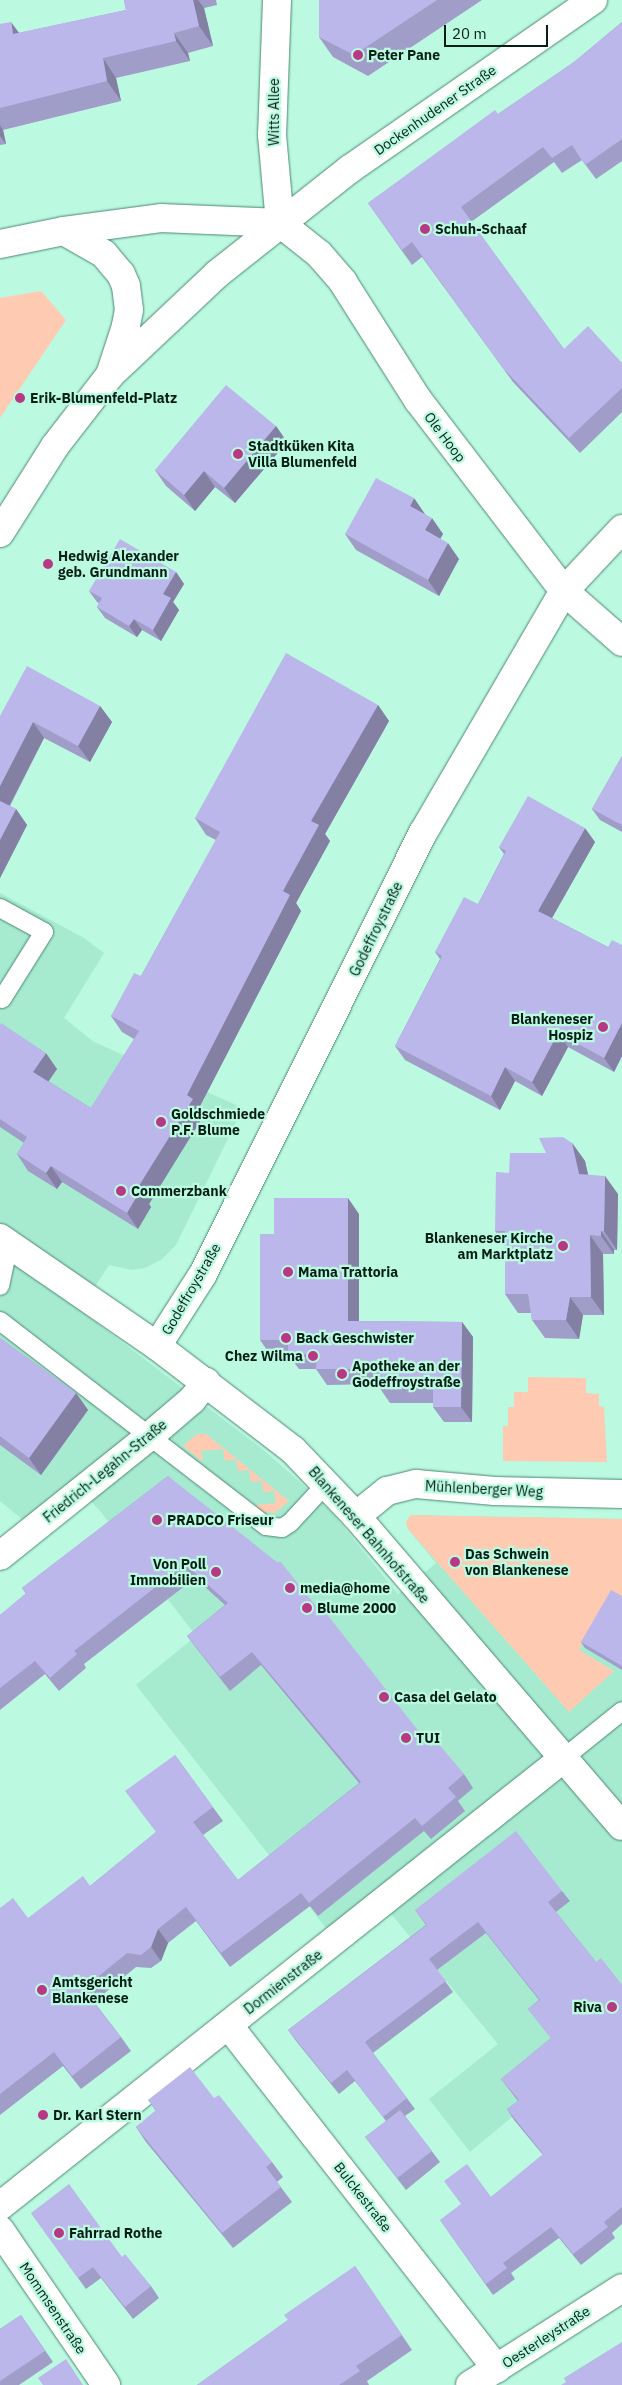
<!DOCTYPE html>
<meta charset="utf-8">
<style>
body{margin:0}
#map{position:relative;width:622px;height:2385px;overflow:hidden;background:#bbf9e0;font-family:"IBM Plex Sans",sans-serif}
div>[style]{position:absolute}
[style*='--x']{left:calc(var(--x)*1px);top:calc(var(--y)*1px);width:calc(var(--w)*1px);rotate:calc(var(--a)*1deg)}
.built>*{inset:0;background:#a6ebd0}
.green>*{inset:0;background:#fecbb2}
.roads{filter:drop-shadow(0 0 1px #4d8772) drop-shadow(0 0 1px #4d8772)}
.service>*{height:18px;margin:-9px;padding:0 9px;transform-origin:9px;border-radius:9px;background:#fff}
.minor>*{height:28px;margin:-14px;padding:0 14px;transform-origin:14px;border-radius:14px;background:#fff}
.secondary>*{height:28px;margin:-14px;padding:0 14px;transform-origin:14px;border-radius:14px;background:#fff}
.wall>*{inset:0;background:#a19dc9}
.shaded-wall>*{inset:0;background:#8380a4}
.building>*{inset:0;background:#bbb7ea;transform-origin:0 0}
.dots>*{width:14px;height:14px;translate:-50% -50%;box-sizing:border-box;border:2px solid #bbf9e0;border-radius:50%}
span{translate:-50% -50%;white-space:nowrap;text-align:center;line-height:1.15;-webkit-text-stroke:4.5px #bbf9e0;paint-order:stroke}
.poi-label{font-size:14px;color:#061f16;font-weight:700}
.left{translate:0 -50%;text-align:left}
.right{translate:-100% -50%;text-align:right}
.street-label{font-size:14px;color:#061f16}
.scale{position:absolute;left:444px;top:25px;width:104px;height:22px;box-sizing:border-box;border:2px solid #061f16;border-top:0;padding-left:6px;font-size:15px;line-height:18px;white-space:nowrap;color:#061f16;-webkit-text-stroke:4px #bbf9e0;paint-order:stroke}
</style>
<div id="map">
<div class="built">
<div style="clip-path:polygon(0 893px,84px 938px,104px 953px,64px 1018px,94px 1042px,243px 1108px,176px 1245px,161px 1260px,145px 1268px,131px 1270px,109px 1265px,80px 1310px,261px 1448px,299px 1481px,334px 1515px,398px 1594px,436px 1563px,408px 1529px,406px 1522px,411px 1515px,622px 1519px,622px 2207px,536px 2097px,470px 2152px,429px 2099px,498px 2044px,383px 1904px,336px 1941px,136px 1685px,196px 1636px,101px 1512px,81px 1491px,34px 1529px,0 1501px)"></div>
</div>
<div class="green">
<div style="clip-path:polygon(41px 291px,66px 320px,0 418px,0 298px)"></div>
<div style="clip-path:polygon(528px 1377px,586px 1378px,586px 1393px,599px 1394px,599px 1406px,604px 1407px,607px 1462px,503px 1461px,503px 1426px,508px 1426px,508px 1407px,514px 1407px,514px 1392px,528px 1392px)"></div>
<div style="clip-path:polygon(197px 1434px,206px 1434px,289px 1501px,275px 1513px,263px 1512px,255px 1505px,276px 1503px,274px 1491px,263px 1492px,262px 1481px,251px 1482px,249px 1470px,238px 1471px,236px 1459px,225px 1461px,223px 1449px,201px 1451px,203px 1462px,183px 1446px)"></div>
<div style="clip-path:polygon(411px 1515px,622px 1519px,622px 1597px,613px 1592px,579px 1650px,614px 1671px,569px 1712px,408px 1529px,406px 1522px)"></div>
</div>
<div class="roads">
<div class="service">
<div style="--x:0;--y:908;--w:50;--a:28.6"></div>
<div style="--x:44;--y:932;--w:79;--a:122.1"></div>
<div style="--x:0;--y:1286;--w:43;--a:-77.9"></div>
<div style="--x:0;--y:1321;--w:336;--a:37.6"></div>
<div style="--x:266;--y:1526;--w:16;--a:7"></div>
<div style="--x:282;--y:1528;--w:9;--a:-32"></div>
<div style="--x:290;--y:1523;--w:54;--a:-47.2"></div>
<div style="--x:565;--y:1757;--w:73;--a:-38.9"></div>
</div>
<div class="minor">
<div style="--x:277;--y:0;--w:135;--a:92.1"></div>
<div style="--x:272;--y:135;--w:88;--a:84.8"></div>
<div style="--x:280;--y:223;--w:50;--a:38.5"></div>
<div style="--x:319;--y:254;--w:37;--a:49"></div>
<div style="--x:343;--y:282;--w:140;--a:57.6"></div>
<div style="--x:418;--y:400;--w:240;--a:52.6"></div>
<div style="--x:564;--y:591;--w:77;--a:41.3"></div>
<div style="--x:64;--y:231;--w:46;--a:29.9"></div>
<div style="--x:104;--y:254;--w:26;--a:50"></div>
<div style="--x:121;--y:274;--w:13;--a:67"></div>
<div style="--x:126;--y:286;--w:24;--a:83"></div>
<div style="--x:129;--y:310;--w:16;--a:101"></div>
<div style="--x:126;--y:326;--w:52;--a:108.1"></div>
<div style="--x:0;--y:244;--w:65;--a:-11.5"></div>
<div style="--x:64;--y:231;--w:99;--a:-7.6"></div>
<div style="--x:162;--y:218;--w:118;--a:2.4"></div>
<div style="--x:0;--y:1238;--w:191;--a:34.5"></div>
<div style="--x:157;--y:1346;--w:171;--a:37.4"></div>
<div style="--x:293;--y:1450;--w:91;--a:46.3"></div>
<div style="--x:356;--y:1516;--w:408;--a:49.4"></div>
<div style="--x:157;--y:1346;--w:85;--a:-57.4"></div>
<div style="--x:203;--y:1274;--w:493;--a:-63.5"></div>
<div style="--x:423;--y:833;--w:280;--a:-59.8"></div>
<div style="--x:564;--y:591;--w:85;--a:-46.9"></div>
<div style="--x:356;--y:1516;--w:40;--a:-39"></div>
<div style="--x:387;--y:1491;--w:30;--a:-14"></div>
<div style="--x:416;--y:1484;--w:79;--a:5.1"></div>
<div style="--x:495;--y:1491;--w:127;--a:1.4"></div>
<div style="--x:0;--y:1556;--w:193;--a:-38.7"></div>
<div style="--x:151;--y:1435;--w:54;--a:-40.5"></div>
<div style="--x:192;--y:1400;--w:23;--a:-52"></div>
<div style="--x:229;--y:2026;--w:435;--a:52"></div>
<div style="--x:0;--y:2206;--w:722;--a:-38.47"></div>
<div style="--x:0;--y:2230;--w:188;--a:55.6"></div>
<div style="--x:470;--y:2385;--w:180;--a:-32.5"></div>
</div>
<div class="secondary">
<div style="--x:0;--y:533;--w:103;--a:-57.7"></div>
<div style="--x:55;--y:446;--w:90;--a:-52.2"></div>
<div style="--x:110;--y:375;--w:147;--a:-43.3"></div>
<div style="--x:217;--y:274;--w:169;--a:-38.3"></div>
<div style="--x:350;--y:169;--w:296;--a:-34.8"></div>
</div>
</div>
<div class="wall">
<div style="clip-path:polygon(124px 0,216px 0,217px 5px,204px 8px,213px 46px,188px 53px,190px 61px,116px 78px,121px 101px,3px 130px,6px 144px,0 145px,0 24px,19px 33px,126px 10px)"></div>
<div style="clip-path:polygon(319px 0,482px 0,368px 76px,333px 57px,319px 37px)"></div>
<div style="clip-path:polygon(622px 22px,622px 161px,596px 179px,582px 160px,562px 173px,554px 162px,471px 222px,564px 349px,622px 363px,622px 412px,580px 453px,513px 382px,422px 257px,412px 265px,368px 203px,574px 62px)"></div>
<div style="clip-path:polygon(276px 426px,287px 442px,235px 503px,215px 487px,195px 511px,166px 486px,155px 470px)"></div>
<div style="clip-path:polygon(425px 514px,443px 534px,440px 538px,459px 559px,439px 596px,356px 550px,345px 534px)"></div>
<div style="clip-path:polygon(176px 572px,184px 584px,173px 602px,179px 610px,161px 641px,142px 630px,137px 637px,105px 618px,97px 607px,99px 603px,97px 602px,89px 591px)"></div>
<div style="clip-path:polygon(378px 705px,389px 721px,325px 834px,330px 841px,296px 903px,301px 911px,199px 1108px,204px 1115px,149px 1204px,151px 1207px,138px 1229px,62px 1182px,57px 1189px,28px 1171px,17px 1154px,24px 1143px,0 1127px,0 1025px,57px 1069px,48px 1081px,91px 1108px,134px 1039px,122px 1032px,111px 1016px,141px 976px,216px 840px,206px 835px,195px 818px)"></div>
<div style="clip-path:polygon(100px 706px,112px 722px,90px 762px,44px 738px,10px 806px,16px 809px,27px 825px,0 878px,0 716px)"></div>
<div style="clip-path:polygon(622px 756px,622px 832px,600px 820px,592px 809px)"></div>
<div style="clip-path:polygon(595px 842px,552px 918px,608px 947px,622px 945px,622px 1056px,614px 1072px,568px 1047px,542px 1096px,515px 1081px,500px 1110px,405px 1060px,395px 1046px,440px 959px,435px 952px,478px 904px,504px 854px,499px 847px)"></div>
<div style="clip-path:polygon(572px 1143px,585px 1161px,588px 1175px,618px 1194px,617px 1250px,614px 1250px,614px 1254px,603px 1254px,604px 1315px,583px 1315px,579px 1339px,545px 1338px,532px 1320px,531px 1313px,518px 1313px,505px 1294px,505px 1246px,495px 1231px,509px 1173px,546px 1153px)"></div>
<div style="clip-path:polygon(359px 1214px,359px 1321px,462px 1322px,473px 1337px,472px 1422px,444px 1422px,433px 1407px,433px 1403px,390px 1403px,379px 1387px,379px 1384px,327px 1385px,316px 1369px,299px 1369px,289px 1356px,271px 1356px,260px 1340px,274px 1234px)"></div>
<div style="clip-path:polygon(0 1338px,76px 1393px,88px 1410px,41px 1475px,0 1445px)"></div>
<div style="clip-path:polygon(168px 1476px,323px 1615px,431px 1747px,464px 1774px,473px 1788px,458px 1801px,465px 1811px,431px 1839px,424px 1831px,318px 1916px,310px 1906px,230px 1967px,196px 1921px,168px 1943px,161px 1961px,151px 1968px,136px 1967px,94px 2002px,121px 2037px,131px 2051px,81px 2089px,63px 2066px,0 2115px,0 1908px,28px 1918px,90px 1886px,156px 1832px,175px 1755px,223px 1821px,203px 1835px,238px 1880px,359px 1783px,261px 1665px,230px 1691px,197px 1649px,187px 1636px,225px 1605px,195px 1578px,84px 1664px,86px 1668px,59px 1691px,45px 1674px,0 1710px,0 1615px,26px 1594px,22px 1588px)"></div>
<div style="clip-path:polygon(622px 1596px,622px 1670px,585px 1648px,581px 1642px)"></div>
<div style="clip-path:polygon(562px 1891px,570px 1901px,556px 1912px,596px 1962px,622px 1985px,622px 2224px,612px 2233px,615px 2238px,581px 2265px,559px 2238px,511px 2273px,515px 2279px,493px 2295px,440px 2220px,491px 2197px,543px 2155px,514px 2120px,507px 2109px,518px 2101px,501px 2079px,551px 2038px,528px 2009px,539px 2000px,486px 1933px,437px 1970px,453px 1992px,373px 2053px,415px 2109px,405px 2116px,440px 2162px,406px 2190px,365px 2137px,386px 2121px,355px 2081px,339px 2094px,296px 2041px,288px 2030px,426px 1925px,415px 1910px)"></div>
<div style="clip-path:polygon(214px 2098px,272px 2162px,283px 2177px,277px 2182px,292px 2202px,233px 2248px,146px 2142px,136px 2127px,156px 2111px,148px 2100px)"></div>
<div style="clip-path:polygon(31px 2213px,122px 2257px,151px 2286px,159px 2298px,133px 2319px,101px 2278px,86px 2289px)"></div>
<div style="clip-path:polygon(355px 2266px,412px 2350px,367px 2381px,369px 2385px,197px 2385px,288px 2320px)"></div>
<div style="clip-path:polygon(21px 2315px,53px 2362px,19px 2385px,0 2385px,0 2329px)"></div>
</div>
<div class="shaded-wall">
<div style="clip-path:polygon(193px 0,198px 0,204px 8px,213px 46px,199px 26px)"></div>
<div style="clip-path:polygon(11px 22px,25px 41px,13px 34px)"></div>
<div style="clip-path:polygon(174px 33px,188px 53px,190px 61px,176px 41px)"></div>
<div style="clip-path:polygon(103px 58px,116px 78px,121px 101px,107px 81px)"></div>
<div style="clip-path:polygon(0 125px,3px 130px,6px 144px,0 136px)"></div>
<div style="clip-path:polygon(276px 426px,287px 442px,235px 503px,224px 488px)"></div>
<div style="clip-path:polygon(204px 471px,215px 487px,195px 511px,184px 495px)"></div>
<div style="clip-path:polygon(414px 498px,425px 514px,420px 522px,410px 506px)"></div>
<div style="clip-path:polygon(432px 518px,443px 534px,436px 546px,425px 530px)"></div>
<div style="clip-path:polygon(448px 543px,459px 559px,439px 596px,428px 580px)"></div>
<div style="clip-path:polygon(176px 572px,184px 584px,173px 602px,179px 610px,161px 641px,153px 630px,163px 594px)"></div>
<div style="clip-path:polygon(134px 619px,142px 630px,137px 637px,129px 626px)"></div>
<div style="clip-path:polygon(378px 705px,389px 721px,325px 834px,330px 841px,296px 903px,301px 911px,199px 1108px,204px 1115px,149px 1204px,151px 1207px,138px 1229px,127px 1213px,137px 1189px,187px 1095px,283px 891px,311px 821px)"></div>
<div style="clip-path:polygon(100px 706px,112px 722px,90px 762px,78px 746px)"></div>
<div style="clip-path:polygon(33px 722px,44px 738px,5px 814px,0 806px,0 786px)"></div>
<div style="clip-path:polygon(16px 809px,27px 825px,0 878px,0 840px)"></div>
<div style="clip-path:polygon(585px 828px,595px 842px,548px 925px,538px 911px)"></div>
<div style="clip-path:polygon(622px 1023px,622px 1056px,614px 1072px,604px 1058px)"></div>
<div style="clip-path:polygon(558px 1033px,568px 1047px,542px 1096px,532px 1082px)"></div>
<div style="clip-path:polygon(46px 1053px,57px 1069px,44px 1088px,33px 1072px)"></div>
<div style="clip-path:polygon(505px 1067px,515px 1081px,500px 1110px,491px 1096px)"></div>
<div style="clip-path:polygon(572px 1143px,585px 1161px,592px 1192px,579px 1174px)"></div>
<div style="clip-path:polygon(51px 1166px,62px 1182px,57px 1189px,46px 1173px)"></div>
<div style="clip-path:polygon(605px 1176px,618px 1194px,617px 1250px,604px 1231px)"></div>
<div style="clip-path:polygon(348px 1198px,359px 1214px,359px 1337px,348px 1321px)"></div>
<div style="clip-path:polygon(601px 1231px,614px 1250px,614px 1254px,601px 1236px)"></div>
<div style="clip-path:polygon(590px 1235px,603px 1254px,604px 1315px,591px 1297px)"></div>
<div style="clip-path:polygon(570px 1297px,583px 1315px,579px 1339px,566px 1320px)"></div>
<div style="clip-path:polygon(462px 1322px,473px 1337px,472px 1422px,461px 1407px)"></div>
<div style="clip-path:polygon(76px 1393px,88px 1410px,41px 1475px,29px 1458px)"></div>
<div style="clip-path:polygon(158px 1929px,168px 1943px,161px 1961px,151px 1947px)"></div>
</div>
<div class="building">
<div style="clip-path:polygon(124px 0,193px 0,199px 26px,174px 33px,176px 41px,103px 58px,107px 81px,0 108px,0 24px,11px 22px,13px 34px,126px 10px)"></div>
<div style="clip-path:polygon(319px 0,437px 0,354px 55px,319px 37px)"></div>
<div style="clip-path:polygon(622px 22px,622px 139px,585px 165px,572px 145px,552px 158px,543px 147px,461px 207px,564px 349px,588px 326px,622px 363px,622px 388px,569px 438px,502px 367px,412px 242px,402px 250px,368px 203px,495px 110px,498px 114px,574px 62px)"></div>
<div style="clip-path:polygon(226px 385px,276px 426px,224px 488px,204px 471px,184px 495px,155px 470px)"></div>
<div style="clip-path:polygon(376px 478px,414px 498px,410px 506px,432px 518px,425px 530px,448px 543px,428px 580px,345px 534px)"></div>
<div style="clip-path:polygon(120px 539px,176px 572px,163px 594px,171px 598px,153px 630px,134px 619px,129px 626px,97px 607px,102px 598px,89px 591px)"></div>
<div style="clip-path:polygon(286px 653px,378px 705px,311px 821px,319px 825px,283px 891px,290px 895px,187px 1095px,193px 1099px,137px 1189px,140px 1191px,127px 1213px,51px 1166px,46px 1173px,17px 1154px,27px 1137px,0 1119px,0 1025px,1px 1023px,46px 1053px,33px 1072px,91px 1108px,139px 1031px,111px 1016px,134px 973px,141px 976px,220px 832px,195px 818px)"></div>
<div style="clip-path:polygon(27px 666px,100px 706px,78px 746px,33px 722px,0 786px,0 716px)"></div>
<div style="clip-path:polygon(622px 756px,622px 825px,592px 809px)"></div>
<div style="clip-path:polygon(528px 796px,585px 828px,538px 911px,608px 947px,612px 940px,622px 945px,622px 1023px,604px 1058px,558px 1033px,532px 1082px,505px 1067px,491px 1096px,395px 1046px,442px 956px,435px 952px,464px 897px,478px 904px,506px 851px,499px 847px)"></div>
<div style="clip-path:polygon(0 801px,16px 809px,0 840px)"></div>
<div style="clip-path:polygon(563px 1137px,572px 1143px,579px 1174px,605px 1176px,604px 1231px,601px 1231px,601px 1236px,590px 1235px,591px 1297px,570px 1297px,566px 1320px,532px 1320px,528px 1294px,505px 1294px,505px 1231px,495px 1231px,496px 1172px,509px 1173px,510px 1153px,546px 1153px,539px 1138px)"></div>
<div style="clip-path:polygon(274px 1198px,348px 1198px,348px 1321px,462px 1322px,461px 1407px,433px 1407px,433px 1387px,379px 1387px,379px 1369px,316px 1369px,317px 1354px,288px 1354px,288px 1340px,260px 1340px,260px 1234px,274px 1234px)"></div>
<div style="clip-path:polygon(0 1338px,76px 1393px,29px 1458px,0 1436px)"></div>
<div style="clip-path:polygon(168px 1476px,278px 1563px,280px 1561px,323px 1615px,326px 1613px,431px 1747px,437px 1742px,464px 1774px,448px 1788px,456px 1797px,422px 1826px,415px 1818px,309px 1903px,301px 1893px,221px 1953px,186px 1907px,158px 1929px,151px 1947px,141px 1955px,127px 1953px,83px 1989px,121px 2037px,72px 2076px,54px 2052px,0 2094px,0 1908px,13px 1898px,28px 1918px,83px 1876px,90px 1886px,156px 1832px,125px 1791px,175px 1755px,213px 1807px,193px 1822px,238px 1880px,361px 1782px,252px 1652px,220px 1677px,187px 1636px,228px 1603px,185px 1564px,74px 1651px,77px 1654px,50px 1678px,35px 1661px,0 1688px,0 1615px,26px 1593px,22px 1588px)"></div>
<div style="clip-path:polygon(611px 1590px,622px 1596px,622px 1666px,581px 1642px)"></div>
<div style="clip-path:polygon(516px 1831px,562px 1891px,548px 1902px,596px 1962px,601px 1958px,622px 1985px,622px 2207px,604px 2222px,608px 2227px,573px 2254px,551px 2227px,503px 2263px,507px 2268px,486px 2284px,440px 2220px,461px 2204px,444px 2181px,467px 2164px,491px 2197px,543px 2154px,507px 2109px,519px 2100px,501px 2079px,551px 2038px,528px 2009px,540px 2000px,478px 1922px,429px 1959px,446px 1981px,365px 2042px,407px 2098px,383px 2117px,347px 2070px,331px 2083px,288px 2030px,427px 1925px,415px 1910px)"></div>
<div style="clip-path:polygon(190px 2067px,214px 2098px,219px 2095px,272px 2162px,266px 2167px,281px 2187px,222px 2233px,136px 2127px,156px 2110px,148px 2100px)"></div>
<div style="left:400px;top:2110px;width:52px;height:44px;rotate:52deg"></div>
<div style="clip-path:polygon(69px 2184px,122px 2257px,125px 2254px,151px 2286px,125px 2307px,93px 2267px,78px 2278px,31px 2213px)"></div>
<div style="clip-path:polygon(355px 2266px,402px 2335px,356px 2366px,360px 2371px,339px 2385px,197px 2385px,288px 2320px,284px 2315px)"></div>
<div style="clip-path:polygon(21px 2315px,45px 2351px,0 2381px,0 2329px)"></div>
<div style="clip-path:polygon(622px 2342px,622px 2385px,561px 2385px,566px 2382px,564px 2378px)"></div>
<div style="clip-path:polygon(66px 2359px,83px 2385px,43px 2385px,38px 2378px)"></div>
</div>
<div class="dots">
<div style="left:358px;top:55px;background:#b73884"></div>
<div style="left:425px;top:229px;background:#b73884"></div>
<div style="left:20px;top:398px;background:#b73884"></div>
<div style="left:238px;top:454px;background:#b73884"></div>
<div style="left:48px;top:564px;background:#b73884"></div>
<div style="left:603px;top:1027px;background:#b73884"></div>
<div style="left:161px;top:1122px;background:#b73884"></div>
<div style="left:121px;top:1191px;background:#b73884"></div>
<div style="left:563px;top:1246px;background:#b73884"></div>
<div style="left:288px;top:1272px;background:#b73884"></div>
<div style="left:286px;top:1338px;background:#b73884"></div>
<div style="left:313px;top:1356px;background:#b73884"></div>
<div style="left:342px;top:1374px;background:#b73884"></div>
<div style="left:157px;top:1520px;background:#b73884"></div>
<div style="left:455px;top:1562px;background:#b73884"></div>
<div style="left:216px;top:1572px;background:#b73884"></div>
<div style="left:290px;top:1588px;background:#b73884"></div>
<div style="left:307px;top:1608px;background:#b73884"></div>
<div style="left:384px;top:1697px;background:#b73884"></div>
<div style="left:406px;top:1738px;background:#b73884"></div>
<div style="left:42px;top:1990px;background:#b73884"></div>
<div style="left:612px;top:2007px;background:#b73884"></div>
<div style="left:43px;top:2115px;background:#b73884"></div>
<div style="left:59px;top:2233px;background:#b73884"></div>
</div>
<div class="poi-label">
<span class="left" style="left:368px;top:55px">Peter Pane</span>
<span class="left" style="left:435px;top:229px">Schuh-Schaaf</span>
<span class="left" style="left:30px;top:398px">Erik-Blumenfeld-Platz</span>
<span class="left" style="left:248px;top:454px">Stadtküken Kita<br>Villa Blumenfeld</span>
<span class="left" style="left:58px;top:564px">Hedwig Alexander<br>geb. Grundmann</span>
<span class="right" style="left:593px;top:1027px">Blankeneser<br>Hospiz</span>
<span class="left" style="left:171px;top:1122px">Goldschmiede<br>P.F. Blume</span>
<span class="left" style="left:131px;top:1191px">Commerzbank</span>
<span class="right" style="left:553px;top:1246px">Blankeneser Kirche<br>am Marktplatz</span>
<span class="left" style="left:298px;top:1272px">Mama Trattoria</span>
<span class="left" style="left:296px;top:1338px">Back Geschwister</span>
<span class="right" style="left:303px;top:1356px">Chez Wilma</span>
<span class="left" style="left:352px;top:1374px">Apotheke an der<br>Godeffroystraße</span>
<span class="left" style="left:167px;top:1520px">PRADCO Friseur</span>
<span class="left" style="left:465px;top:1562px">Das Schwein<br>von Blankenese</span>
<span class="right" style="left:206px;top:1572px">Von Poll<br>Immobilien</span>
<span class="left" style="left:300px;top:1588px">media@home</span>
<span class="left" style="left:317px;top:1608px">Blume 2000</span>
<span class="left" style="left:394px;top:1697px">Casa del Gelato</span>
<span class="left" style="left:416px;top:1738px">TUI</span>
<span class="left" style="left:52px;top:1990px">Amtsgericht<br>Blankenese</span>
<span class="right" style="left:602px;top:2007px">Riva</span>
<span class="left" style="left:53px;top:2115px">Dr. Karl Stern</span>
<span class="left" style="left:69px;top:2233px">Fahrrad Rothe</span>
</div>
<div class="street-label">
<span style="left:435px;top:110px;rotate:-35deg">Dockenhudener Straße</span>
<span style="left:274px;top:112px;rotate:-90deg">Witts Allee</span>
<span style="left:445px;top:437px;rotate:53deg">Ole Hoop</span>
<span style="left:376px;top:929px;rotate:-64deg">Godeffroystraße</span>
<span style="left:191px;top:1289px;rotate:-60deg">Godeffroystraße</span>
<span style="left:105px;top:1471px;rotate:-39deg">Friedrich-Legahn-Straße</span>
<span style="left:484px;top:1489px;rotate:3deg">Mühlenberger Weg</span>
<span style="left:369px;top:1535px;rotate:49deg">Blankeneser Bahnhofstraße</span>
<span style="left:283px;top:1982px;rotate:-38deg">Dormienstraße</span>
<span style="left:363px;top:2197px;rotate:52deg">Bulckestraße</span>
<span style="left:53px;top:2308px;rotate:56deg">Mommsenstraße</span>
<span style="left:546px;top:2337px;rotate:-33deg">Oesterleystraße</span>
</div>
<div class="scale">20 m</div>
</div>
